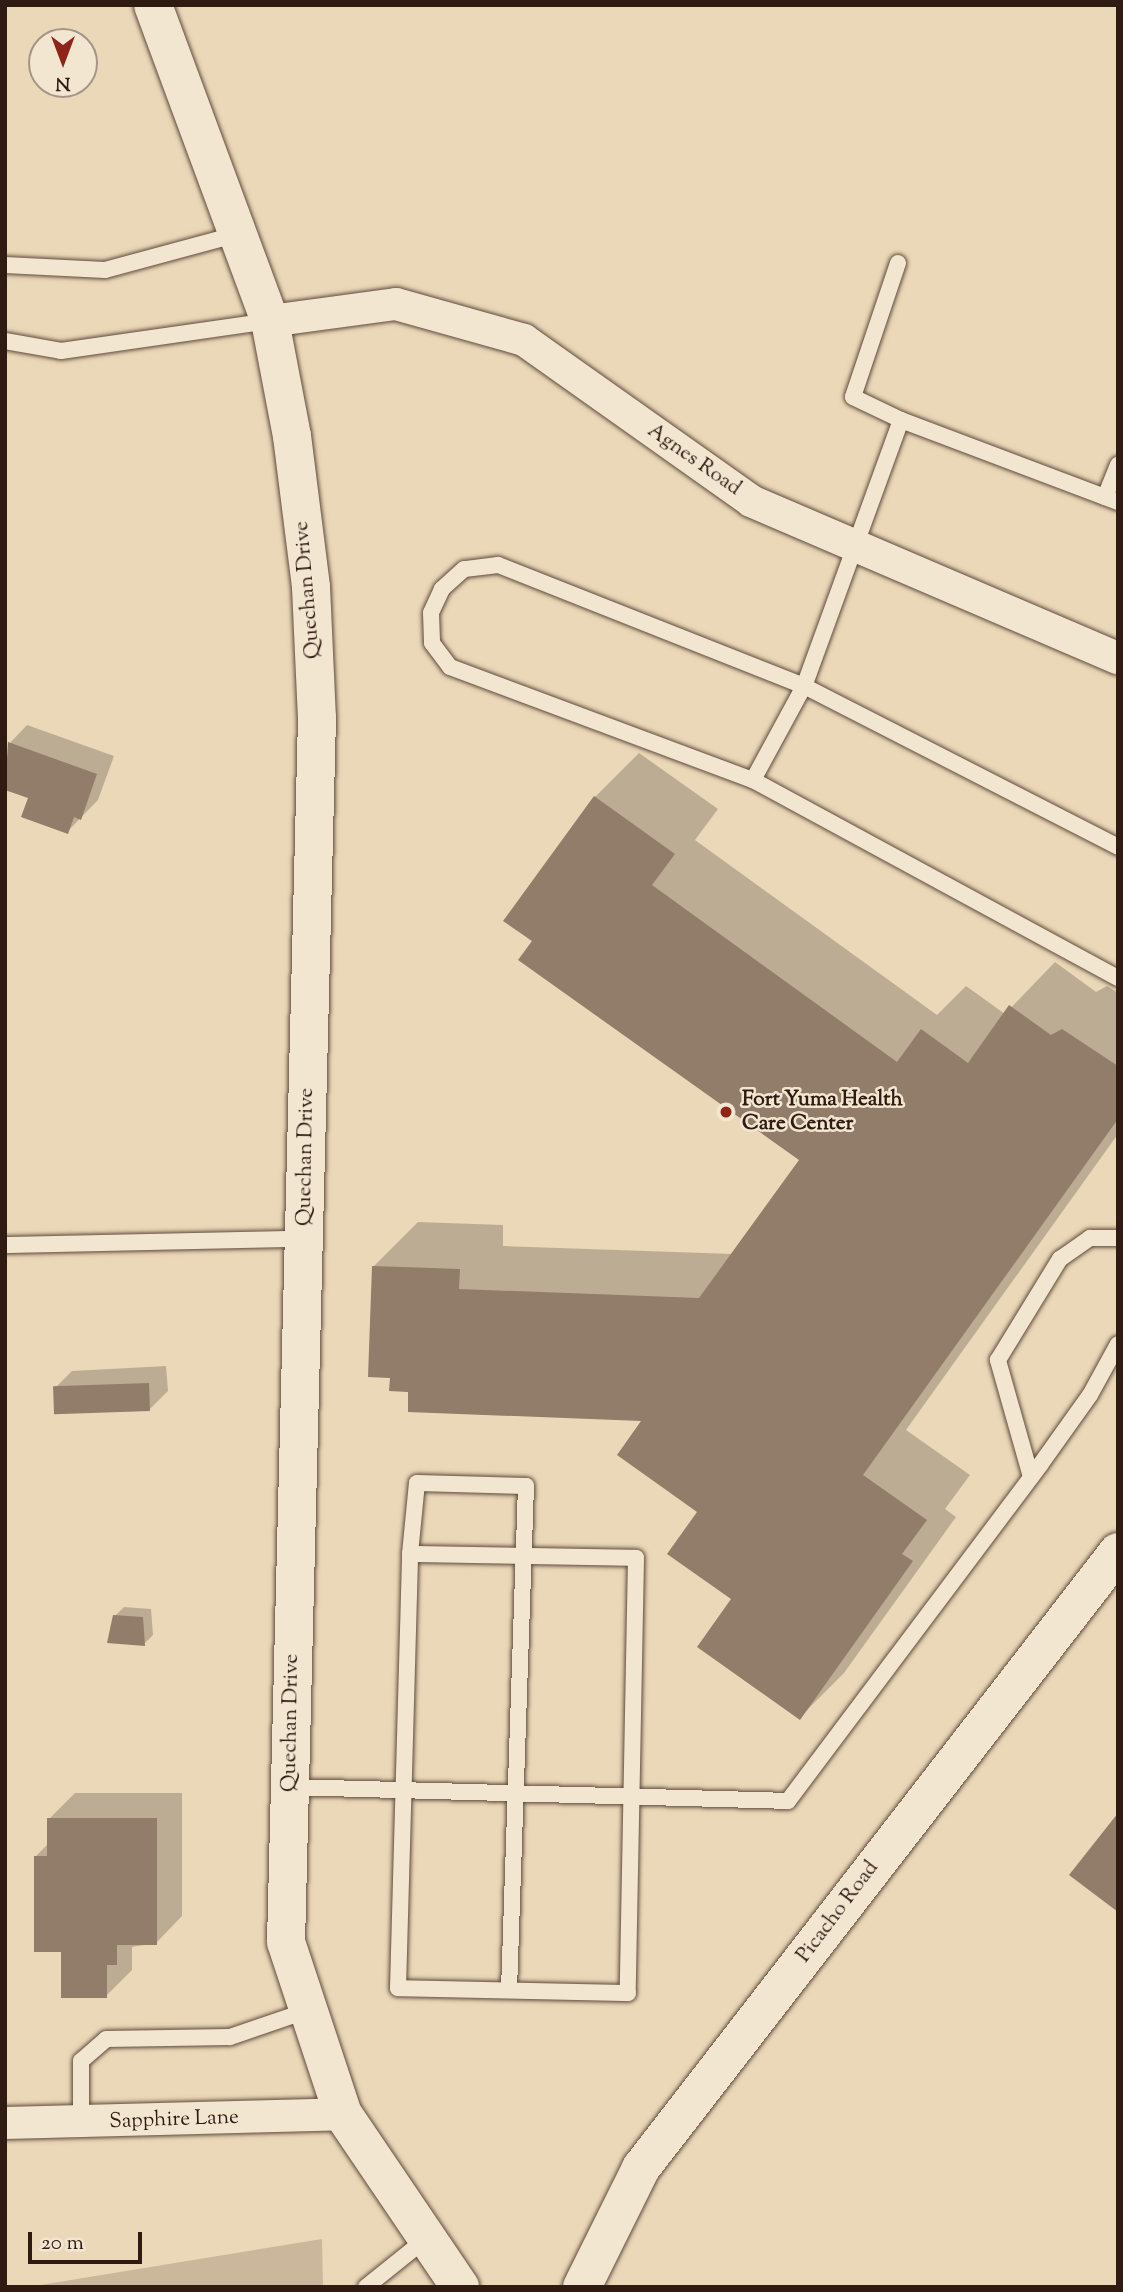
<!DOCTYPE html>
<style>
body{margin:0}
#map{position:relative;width:1123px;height:2292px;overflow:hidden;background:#ebd8b8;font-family:"Sorts Mill Goudy",serif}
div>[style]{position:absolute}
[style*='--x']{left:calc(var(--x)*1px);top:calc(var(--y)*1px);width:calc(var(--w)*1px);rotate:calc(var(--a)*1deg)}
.green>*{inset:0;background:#cbb89c}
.shadow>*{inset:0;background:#0003}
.building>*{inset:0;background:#917d69;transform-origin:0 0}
.roads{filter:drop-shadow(0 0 2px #5f4a3c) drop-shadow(0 0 2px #5f4a3c)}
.lane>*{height:16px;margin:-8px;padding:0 8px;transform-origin:8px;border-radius:8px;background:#f2e6d1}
.street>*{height:32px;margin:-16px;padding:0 16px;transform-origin:16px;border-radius:16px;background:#f2e6d1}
.secondary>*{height:38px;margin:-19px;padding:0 19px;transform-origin:19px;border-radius:19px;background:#f2e6d1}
.dots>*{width:19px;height:19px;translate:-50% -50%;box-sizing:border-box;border:4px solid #f2e6d1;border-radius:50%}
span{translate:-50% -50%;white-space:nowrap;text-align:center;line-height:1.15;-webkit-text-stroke:5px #f2e6d1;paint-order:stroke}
.street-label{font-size:21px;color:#301b13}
.poi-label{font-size:21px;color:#301b13;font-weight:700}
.left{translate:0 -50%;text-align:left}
.frame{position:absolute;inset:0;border:7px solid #301b13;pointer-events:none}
.north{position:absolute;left:28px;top:28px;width:70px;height:70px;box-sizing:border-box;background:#f2e6d1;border:2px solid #a49585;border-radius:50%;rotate:180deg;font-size:19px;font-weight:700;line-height:28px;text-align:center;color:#301b13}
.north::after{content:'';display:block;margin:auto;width:24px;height:32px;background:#8f2418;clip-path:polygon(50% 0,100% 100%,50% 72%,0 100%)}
.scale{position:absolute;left:28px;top:2232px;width:114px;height:32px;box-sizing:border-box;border:4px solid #301b13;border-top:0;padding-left:9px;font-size:21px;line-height:24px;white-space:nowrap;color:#301b13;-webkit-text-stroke:5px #f2e6d1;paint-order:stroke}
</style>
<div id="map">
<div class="green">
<div style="clip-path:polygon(322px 2239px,323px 2287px,28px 2287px)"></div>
</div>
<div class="shadow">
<div style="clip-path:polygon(27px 725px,114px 756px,98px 800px,67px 832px,30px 797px,5px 788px,10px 743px)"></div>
<div style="clip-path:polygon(639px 753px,718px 809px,695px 840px,937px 1015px,966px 986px,1005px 1014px,1055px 962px,1096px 992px,1107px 986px,1118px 993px,1118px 1134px,906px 1430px,970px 1475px,945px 1509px,956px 1517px,844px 1673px,800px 1717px,734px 1599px,699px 1511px,644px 1419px,410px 1390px,392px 1376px,373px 1267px,418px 1222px,503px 1225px,503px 1246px,733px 1254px,801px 1160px,506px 920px,595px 797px)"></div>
<div style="clip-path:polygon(166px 1366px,168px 1391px,150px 1409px,54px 1389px,72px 1371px)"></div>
<div style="clip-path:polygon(124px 1607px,151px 1609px,153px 1635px,144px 1644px,115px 1616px)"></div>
<div style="clip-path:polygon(75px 1793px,182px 1793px,182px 1916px,156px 1943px,132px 1947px,132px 1970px,106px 1996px,63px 1950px,36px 1856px,49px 1843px,49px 1819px)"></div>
</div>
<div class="building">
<div style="clip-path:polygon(8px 742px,97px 774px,81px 820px,74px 817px,68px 834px,21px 817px,28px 798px,5px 790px)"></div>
<div style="clip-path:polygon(594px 796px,675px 854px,652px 885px,897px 1062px,921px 1029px,968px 1063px,1009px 1005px,1051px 1035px,1062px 1029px,1118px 1066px,1118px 1119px,863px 1475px,927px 1520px,902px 1554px,913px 1561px,800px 1720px,697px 1647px,731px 1599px,667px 1554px,697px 1512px,617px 1455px,641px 1421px,408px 1412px,408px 1392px,389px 1391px,390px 1378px,368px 1377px,372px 1266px,460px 1269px,459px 1289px,699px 1298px,799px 1160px,518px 960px,532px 941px,503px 921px)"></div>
<div style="left:149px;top:1383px;width:28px;height:96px;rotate:88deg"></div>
<div style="clip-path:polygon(113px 1615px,143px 1617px,145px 1646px,107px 1643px)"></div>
<div style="clip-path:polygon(1118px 1813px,1118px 1912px,1069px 1875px)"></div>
<div style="clip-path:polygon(47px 1818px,157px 1818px,157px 1945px,117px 1945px,117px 1965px,107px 1965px,107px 1998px,61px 1998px,61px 1952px,34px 1952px,34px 1856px,47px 1856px)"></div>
</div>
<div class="roads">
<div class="lane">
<div style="--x:898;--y:263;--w:141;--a:108.6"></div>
<div style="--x:853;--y:397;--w:53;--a:25.6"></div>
<div style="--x:5;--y:265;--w:100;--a:2.9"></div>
<div style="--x:105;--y:270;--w:138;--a:-15.1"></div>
<div style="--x:5;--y:341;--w:57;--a:10.1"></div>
<div style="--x:61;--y:351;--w:210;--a:-8.2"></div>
<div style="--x:1105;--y:497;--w:35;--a:-68"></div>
<div style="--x:1118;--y:502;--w:232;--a:-159.3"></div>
<div style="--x:901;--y:420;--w:283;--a:110"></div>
<div style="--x:804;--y:686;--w:329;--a:-158.4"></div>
<div style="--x:498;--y:565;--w:34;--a:173"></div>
<div style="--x:464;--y:569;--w:30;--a:138"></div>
<div style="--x:442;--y:589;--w:26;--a:115"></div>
<div style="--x:431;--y:613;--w:30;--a:88"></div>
<div style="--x:432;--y:643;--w:30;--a:53"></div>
<div style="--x:450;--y:667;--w:323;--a:20.5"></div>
<div style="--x:753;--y:780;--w:415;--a:28.5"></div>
<div style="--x:753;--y:780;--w:107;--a:-61.5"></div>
<div style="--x:804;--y:686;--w:353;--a:27.1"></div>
<div style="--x:5;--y:1245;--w:298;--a:-1.2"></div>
<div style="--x:1031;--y:1477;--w:122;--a:-105.8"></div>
<div style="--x:998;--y:1360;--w:119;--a:-58.5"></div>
<div style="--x:1060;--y:1259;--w:37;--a:-35"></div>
<div style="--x:1090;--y:1238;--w:28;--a:0"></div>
<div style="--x:410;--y:1554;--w:226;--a:1"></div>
<div style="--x:636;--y:1558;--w:435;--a:91.1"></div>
<div style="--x:628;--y:1993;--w:230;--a:-178.8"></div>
<div style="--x:398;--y:1988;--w:434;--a:-88.4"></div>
<div style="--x:410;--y:1554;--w:71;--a:-84.4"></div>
<div style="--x:417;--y:1483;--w:109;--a:1.6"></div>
<div style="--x:526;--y:1486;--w:504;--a:91.93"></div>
<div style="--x:290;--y:1787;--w:498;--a:1.6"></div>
<div style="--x:788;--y:1801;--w:420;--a:-53.1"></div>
<div style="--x:1040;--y:1465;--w:86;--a:-54.5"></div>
<div style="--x:1090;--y:1395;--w:58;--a:-61.2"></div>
<div style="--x:81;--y:2123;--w:62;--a:-90"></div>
<div style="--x:81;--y:2061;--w:33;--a:-41"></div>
<div style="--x:106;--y:2039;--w:124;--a:-0.9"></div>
<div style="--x:230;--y:2037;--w:80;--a:-18.9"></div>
<div style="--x:366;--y:2287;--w:77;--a:-38.7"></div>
</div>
<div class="street">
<div style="--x:270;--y:321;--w:127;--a:-7.7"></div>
<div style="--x:396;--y:304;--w:133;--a:15.7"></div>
<div style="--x:524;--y:340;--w:278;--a:35.3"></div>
<div style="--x:751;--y:501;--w:399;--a:23.2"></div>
<div style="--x:5;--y:2123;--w:338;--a:-1.5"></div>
</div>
<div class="secondary">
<div style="--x:153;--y:5;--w:337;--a:69.7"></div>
<div style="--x:270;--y:321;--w:117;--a:79.2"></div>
<div style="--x:292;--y:436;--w:152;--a:82.8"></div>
<div style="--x:311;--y:587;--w:131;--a:87.4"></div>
<div style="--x:317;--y:718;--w:1224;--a:91.45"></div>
<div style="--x:286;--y:1942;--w:181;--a:71.7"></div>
<div style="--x:343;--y:2114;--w:209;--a:55.9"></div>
<div style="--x:582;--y:2287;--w:133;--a:-63.6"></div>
<div style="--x:641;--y:2168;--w:779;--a:-52.25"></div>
</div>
</div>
<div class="dots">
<div style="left:726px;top:1112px;background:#8f2418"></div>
</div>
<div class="street-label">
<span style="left:694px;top:460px;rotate:35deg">Agnes Road</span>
<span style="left:308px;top:590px;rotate:-95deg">Quechan Drive</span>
<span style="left:306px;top:1157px;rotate:-89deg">Quechan Drive</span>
<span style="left:291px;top:1723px;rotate:-89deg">Quechan Drive</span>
<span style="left:838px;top:1912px;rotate:-53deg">Picacho Road</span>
<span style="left:174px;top:2120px;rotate:-2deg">Sapphire Lane</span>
</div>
<div class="poi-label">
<span class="left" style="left:742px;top:1112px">Fort Yuma Health<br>Care Center</span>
</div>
<div class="frame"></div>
<div class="north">N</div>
<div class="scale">20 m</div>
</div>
